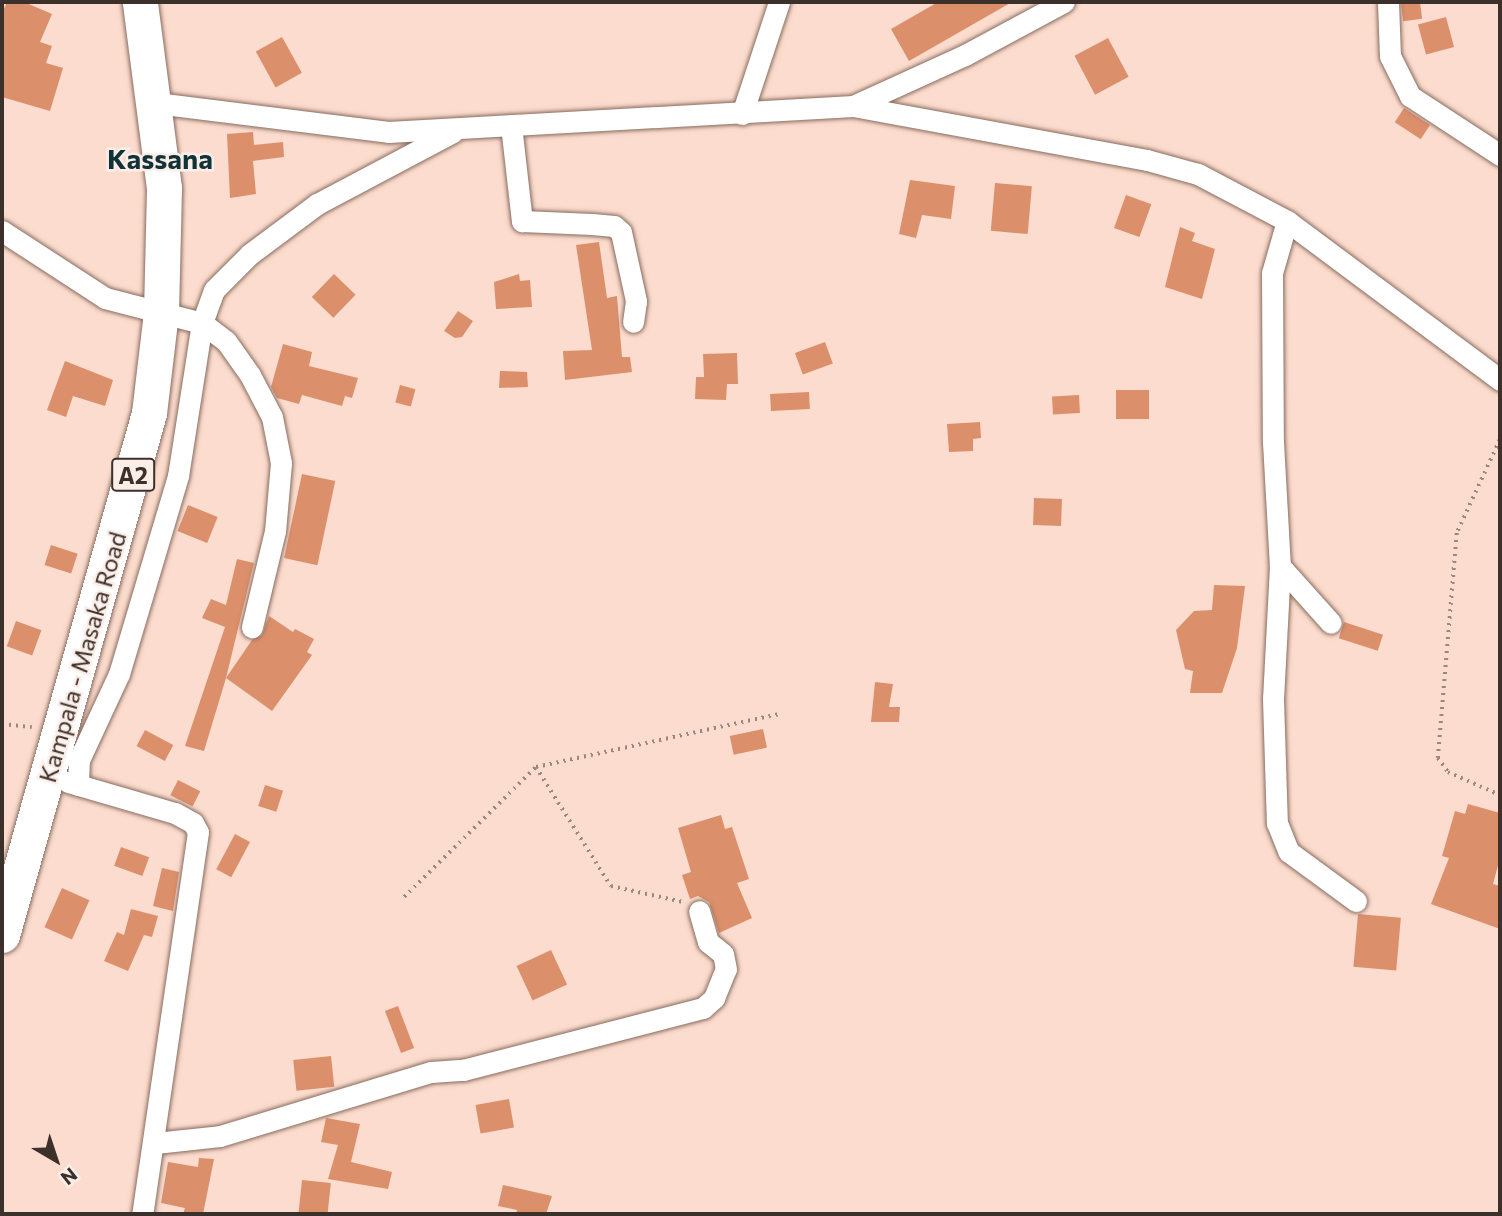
<!DOCTYPE html>
<style>
body{margin:0}
#map{position:relative;width:1502px;height:1216px;overflow:hidden;background:#fcdcce;font-family:Commissioner,sans-serif}
div>[style]{position:absolute}
[style*='--x']{left:calc(var(--x)*1px);top:calc(var(--y)*1px);width:calc(var(--w)*1px);rotate:calc(var(--a)*1deg)}
.building>*{inset:0;background:#dc8f6b;transform-origin:0 0}
.path>*{height:3.5px;margin-top:-1.75px;transform-origin:0;background:repeating-linear-gradient(90deg,#9d877d 0 2px,transparent 0 7px)}
.roads{filter:drop-shadow(0 0 2px #886c5f) drop-shadow(0 0 2px #886c5f)}
.minor>*{height:21px;margin:-10.5px;padding:0 10.5px;transform-origin:10.5px;border-radius:10.5px;background:#fff}
.primary>*{height:35px;margin:-17.5px;padding:0 17.5px;transform-origin:17.5px;border-radius:17.5px;background:#fff}
span{translate:-50% -50%;white-space:nowrap;text-align:center;line-height:1.15;-webkit-text-stroke:5px #fbeee8;paint-order:stroke}
.shield-label span{padding:2px 5px;background:#fbeee8;border:2px solid;border-radius:5px;-webkit-text-stroke-width:0}
.shield-label{font-size:23px;color:#3c302a;font-weight:700}
.street-label{font-size:24px;color:#3c302a}
.quarter-label{font-size:28px;color:#113338;font-weight:700}
.frame{position:absolute;inset:0;border:4px solid #3c302a;pointer-events:none}
.north{position:absolute;left:21px;top:1125px;width:70px;height:70px;-webkit-text-stroke:5px #fbeee8;paint-order:stroke;rotate:141deg;font-size:19px;font-weight:700;line-height:28px;text-align:center;color:#3c302a}
.north::after{content:'';display:block;margin:auto;width:24px;height:32px;background:#3c302a;clip-path:polygon(50% 0,100% 100%,50% 72%,0 100%)}
</style>
<div id="map">
<div class="building">
<div style="clip-path:polygon(7px 2px,24px 2px,52px 14px,40px 42px,52px 46px,46px 63px,63px 68px,50px 111px,2px 97px,2px 13px)"></div>
<div style="clip-path:polygon(938px 2px,1012px 2px,909px 61px,891px 29px)"></div>
<div style="left:1420px;top:2px;width:17px;height:19px;rotate:83deg"></div>
<div style="left:1446px;top:17px;width:31px;height:29px;rotate:75deg"></div>
<div style="left:282px;top:37px;width:41px;height:30px;rotate:61deg"></div>
<div style="left:1108px;top:38px;width:44px;height:38px;rotate:62deg"></div>
<div style="left:1404px;top:108px;width:31px;height:17px;rotate:33deg"></div>
<div style="clip-path:polygon(253px 132px,254px 145px,283px 142px,284px 157px,253px 161px,256px 194px,230px 198px,227px 134px)"></div>
<div style="clip-path:polygon(910px 180px,955px 186px,951px 219px,922px 215px,916px 238px,899px 234px)"></div>
<div style="left:995px;top:183px;width:37px;height:48px;rotate:5deg"></div>
<div style="left:1126px;top:195px;width:27px;height:35px;rotate:20deg"></div>
<div style="clip-path:polygon(1180px 227px,1195px 233px,1192px 241px,1215px 249px,1202px 299px,1165px 287px)"></div>
<div style="clip-path:polygon(599px 242px,607px 298px,617px 296px,622px 357px,630px 357px,632px 372px,565px 380px,563px 351px,592px 350px,576px 245px)"></div>
<div style="left:334px;top:274px;width:30px;height:32px;rotate:44deg"></div>
<div style="clip-path:polygon(519px 274px,520px 281px,530px 280px,532px 307px,496px 309px,494px 282px)"></div>
<div style="clip-path:polygon(458px 311px,473px 321px,462px 337px,455px 338px,444px 331px)"></div>
<div style="left:825px;top:342px;width:23px;height:32px;rotate:70deg"></div>
<div style="clip-path:polygon(283px 344px,312px 352px,309px 366px,358px 378px,352px 398px,345px 396px,342px 406px,302px 395px,299px 404px,277px 398px,271px 387px)"></div>
<div style="clip-path:polygon(737px 353px,738px 384px,727px 384px,726px 400px,695px 399px,696px 377px,704px 377px,703px 354px)"></div>
<div style="clip-path:polygon(65px 361px,113px 380px,105px 406px,73px 396px,66px 417px,47px 410px)"></div>
<div style="clip-path:polygon(500px 371px,527px 372px,528px 387px,499px 388px)"></div>
<div style="left:400px;top:385px;width:16px;height:18px;rotate:15deg"></div>
<div style="left:1116px;top:390px;width:33px;height:29px"></div>
<div style="left:809px;top:392px;width:17px;height:39px;rotate:87deg"></div>
<div style="left:1079px;top:395px;width:18px;height:27px;rotate:87deg"></div>
<div style="clip-path:polygon(980px 422px,981px 438px,973px 439px,973px 451px,949px 452px,947px 424px)"></div>
<div style="left:302px;top:474px;width:34px;height:86px;rotate:12deg"></div>
<div style="left:1034px;top:498px;width:28px;height:27px;rotate:2deg"></div>
<div style="left:188px;top:505px;width:32px;height:28px;rotate:22deg"></div>
<div style="left:51px;top:545px;width:28px;height:21px;rotate:18deg"></div>
<div style="clip-path:polygon(237px 559px,254px 563px,226px 678px,252px 640px,262px 635px,269px 616px,293px 632px,295px 629px,314px 639px,307px 652px,312px 655px,272px 711px,226px 678px,204px 751px,185px 746px,225px 627px,202px 618px,211px 599px,226px 605px)"></div>
<div style="clip-path:polygon(1214px 585px,1245px 586px,1237px 648px,1222px 693px,1190px 693px,1193px 671px,1185px 669px,1176px 630px,1194px 611px,1212px 610px)"></div>
<div style="left:16px;top:621px;width:27px;height:27px;rotate:20deg"></div>
<div style="left:1344px;top:622px;width:41px;height:17px;rotate:18deg"></div>
<div style="clip-path:polygon(875px 682px,893px 684px,889px 707px,900px 707px,899px 722px,871px 722px)"></div>
<div style="left:763px;top:729px;width:19px;height:34px;rotate:78deg"></div>
<div style="left:145px;top:730px;width:32px;height:18px;rotate:28deg"></div>
<div style="left:178px;top:780px;width:25px;height:17px;rotate:27deg"></div>
<div style="left:265px;top:785px;width:19px;height:22px;rotate:18deg"></div>
<div style="clip-path:polygon(1468px 804px,1500px 813px,1500px 858px,1493px 884px,1500px 886px,1500px 929px,1431px 904px,1449px 858px,1442px 856px,1455px 811px,1465px 814px)"></div>
<div style="clip-path:polygon(721px 815px,725px 829px,732px 827px,749px 879px,737px 883px,752px 918px,719px 933px,709px 902px,698px 896px,690px 899px,682px 875px,691px 872px,678px 828px)"></div>
<div style="left:235px;top:834px;width:17px;height:40px;rotate:28deg"></div>
<div style="left:121px;top:847px;width:30px;height:20px;rotate:20deg"></div>
<div style="clip-path:polygon(162px 868px,179px 872px,173px 911px,153px 906px)"></div>
<div style="left:62px;top:888px;width:30px;height:43px;rotate:24deg"></div>
<div style="clip-path:polygon(131px 909px,158px 916px,152px 937px,144px 935px,128px 971px,104px 961px,117px 932px,124px 935px)"></div>
<div style="left:1358px;top:914px;width:43px;height:53px;rotate:5deg"></div>
<div style="left:551px;top:950px;width:38px;height:38px;rotate:65deg"></div>
<div style="left:398px;top:1006px;width:45px;height:14px;rotate:69deg"></div>
<div style="left:331px;top:1056px;width:31px;height:38px;rotate:84deg"></div>
<div style="left:509px;top:1099px;width:29px;height:34px;rotate:80deg"></div>
<div style="clip-path:polygon(326px 1118px,360px 1124px,351px 1162px,392px 1172px,388px 1189px,328px 1179px,338px 1145px,321px 1142px)"></div>
<div style="clip-path:polygon(199px 1158px,214px 1159px,203px 1214px,183px 1214px,185px 1208px,161px 1203px,168px 1162px,198px 1167px)"></div>
<div style="left:302px;top:1180px;width:29px;height:33px;rotate:6deg"></div>
<div style="clip-path:polygon(503px 1185px,552px 1196px,546px 1214px,516px 1214px,517px 1210px,498px 1206px)"></div>
</div>
<div class="path">
<div style="--x:1500;--y:440;--w:102;--a:114.8"></div>
<div style="--x:1457;--y:533;--w:226;--a:94.8"></div>
<div style="--x:1438;--y:758;--w:17;--a:54"></div>
<div style="--x:1448;--y:772;--w:57;--a:23.9"></div>
<div style="--x:2;--y:724;--w:30;--a:6"></div>
<div style="--x:536;--y:767;--w:141;--a:57.8"></div>
<div style="--x:611;--y:886;--w:74;--a:12.5"></div>
<div style="--x:404;--y:897;--w:185;--a:-44.6"></div>
<div style="--x:536;--y:767;--w:250;--a:-12.3"></div>
</div>
<div class="roads">
<div class="minor">
<div style="--x:1388;--y:2;--w:54;--a:87.9"></div>
<div style="--x:1390;--y:56;--w:45;--a:63.4"></div>
<div style="--x:1410;--y:96;--w:108;--a:33.2"></div>
<div style="--x:156;--y:103;--w:234;--a:7.1"></div>
<div style="--x:388;--y:132;--w:466;--a:-3.2"></div>
<div style="--x:853;--y:106;--w:123;--a:-24.5"></div>
<div style="--x:965;--y:55;--w:112;--a:-28.2"></div>
<div style="--x:853;--y:106;--w:299;--a:10.4"></div>
<div style="--x:1147;--y:160;--w:53;--a:15.4"></div>
<div style="--x:1198;--y:174;--w:101;--a:27.8"></div>
<div style="--x:1287;--y:221;--w:266;--a:36.7"></div>
<div style="--x:742;--y:114;--w:118;--a:-71.7"></div>
<div style="--x:511;--y:125;--w:97;--a:83.5"></div>
<div style="--x:522;--y:221;--w:70;--a:2.5"></div>
<div style="--x:592;--y:224;--w:22;--a:5"></div>
<div style="--x:614;--y:226;--w:9;--a:41"></div>
<div style="--x:621;--y:232;--w:71;--a:77.7"></div>
<div style="--x:636;--y:301;--w:21;--a:98"></div>
<div style="--x:1287;--y:221;--w:54;--a:106.1"></div>
<div style="--x:1272;--y:273;--w:169;--a:89.7"></div>
<div style="--x:1273;--y:442;--w:124;--a:86.8"></div>
<div style="--x:1280;--y:566;--w:133;--a:93"></div>
<div style="--x:1273;--y:699;--w:124;--a:88.2"></div>
<div style="--x:1277;--y:823;--w:31;--a:68"></div>
<div style="--x:1289;--y:852;--w:83;--a:36.2"></div>
<div style="--x:2;--y:231;--w:123;--a:33"></div>
<div style="--x:105;--y:298;--w:100;--a:14.5"></div>
<div style="--x:202;--y:323;--w:30;--a:37"></div>
<div style="--x:226;--y:341;--w:42;--a:54.8"></div>
<div style="--x:250;--y:375;--w:47;--a:62.4"></div>
<div style="--x:272;--y:417;--w:47;--a:78.9"></div>
<div style="--x:281;--y:463;--w:68;--a:95"></div>
<div style="--x:275;--y:531;--w:99;--a:103.5"></div>
<div style="--x:1280;--y:566;--w:76;--a:48.2"></div>
<div style="--x:68;--y:782;--w:111;--a:16.2"></div>
<div style="--x:175;--y:813;--w:21;--a:29"></div>
<div style="--x:193;--y:823;--w:10;--a:61"></div>
<div style="--x:198;--y:832;--w:386;--a:98.3"></div>
<div style="--x:78;--y:785;--w:25;--a:-88"></div>
<div style="--x:79;--y:760;--w:95;--a:-65.1"></div>
<div style="--x:119;--y:674;--w:207;--a:-73.4"></div>
<div style="--x:178;--y:476;--w:155;--a:-81.1"></div>
<div style="--x:202;--y:323;--w:35;--a:-70"></div>
<div style="--x:214;--y:290;--w:51;--a:-45"></div>
<div style="--x:250;--y:254;--w:84;--a:-36.7"></div>
<div style="--x:317;--y:204;--w:154;--a:-27.9"></div>
<div style="--x:155;--y:1143;--w:65;--a:-6.1"></div>
<div style="--x:220;--y:1136;--w:220;--a:-16.9"></div>
<div style="--x:431;--y:1072;--w:32;--a:-4"></div>
<div style="--x:463;--y:1070;--w:248;--a:-14.5"></div>
<div style="--x:703;--y:1008;--w:15;--a:-42"></div>
<div style="--x:714;--y:998;--w:31;--a:-68"></div>
<div style="--x:726;--y:969;--w:15;--a:-101"></div>
<div style="--x:723;--y:954;--w:19;--a:-141"></div>
<div style="--x:708;--y:942;--w:32;--a:-106"></div>
</div>
<div class="primary">
<div style="--x:2;--y:935;--w:542;--a:-74.27"></div>
<div style="--x:149;--y:413;--w:102;--a:-83.2"></div>
<div style="--x:161;--y:312;--w:124;--a:-88.6"></div>
<div style="--x:164;--y:188;--w:188;--a:-97.4"></div>
</div>
</div>
<div class="shield-label">
<span style="left:133px;top:475px">A2</span>
</div>
<div class="street-label">
<span style="left:82px;top:657px;rotate:-74deg">Kampala - Masaka Road</span>
</div>
<div class="quarter-label">
<span style="left:160px;top:158px">Kassana</span>
</div>
<div class="frame"></div>
<div class="north">N</div>
</div>
